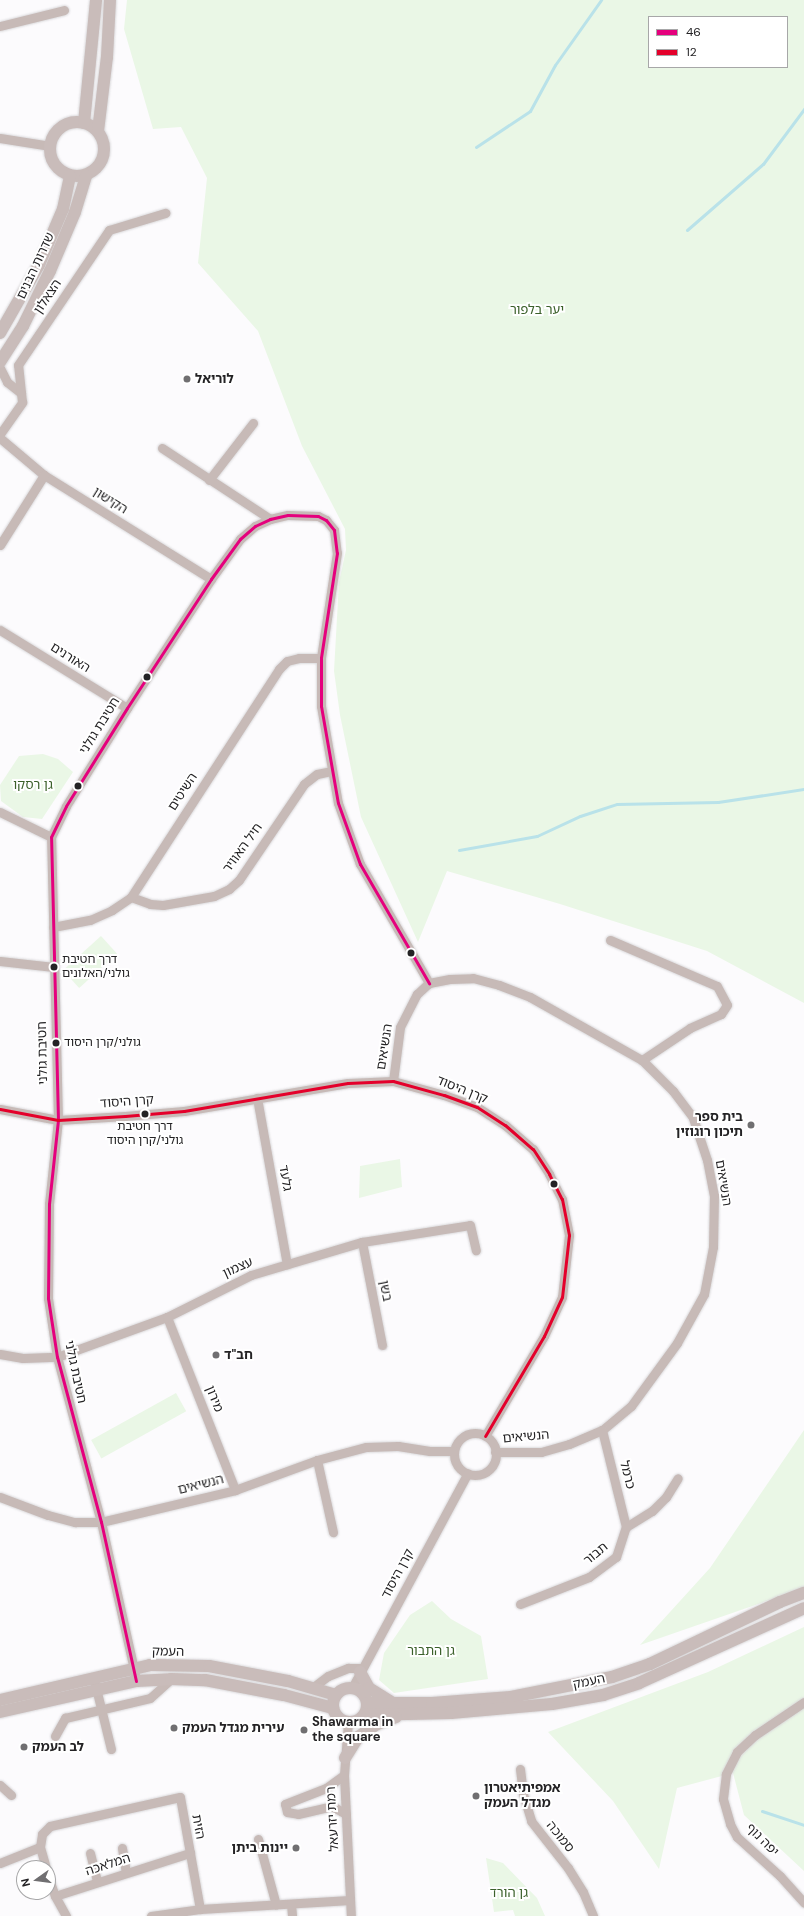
<!DOCTYPE html>
<meta charset="utf-8">
<style>
body{margin:0}
#map{position:relative;width:804px;height:1916px;overflow:hidden;background:#fcfbfd;font-family:"DM Sans","Noto Sans Hebrew",sans-serif}
div>[style]{position:absolute}
[style*='--x']{left:calc(var(--x)*1px);top:calc(var(--y)*1px);width:calc(var(--w)*1px);rotate:calc(var(--a)*1deg)}
.green>*{inset:0;background:#eaf7e6;transform-origin:0 0}
.stream>*{height:3px;margin:-1.5px;padding:0 1.5px;transform-origin:1.5px;border-radius:1.5px;background:#b9e2e9}
.roads{filter:drop-shadow(0 0 1px #d9d8da) drop-shadow(0 0 1px #d9d8da)}
.minor>*{height:9px;margin:-4.5px;padding:0 4.5px;transform-origin:4.5px;border-radius:4.5px;background:#c7bab7}
.minor>.ring{margin:-4.5px;padding:0;box-sizing:content-box;background:none;border:9px solid #c7bab7;border-radius:50%}
.major>*{height:12px;margin:-6px;padding:0 6px;transform-origin:6px;border-radius:6px;background:#c9bcba}
.major>.ring{margin:-6px;padding:0;box-sizing:content-box;background:none;border:12px solid #c9bcba;border-radius:50%}
.bus-1>*{height:3px;margin:-1.5px;padding:0 1.5px;transform-origin:1.5px;border-radius:1.5px;background:#e5007d}
.bus-2>*{height:3px;margin:-1.5px;padding:0 1.5px;transform-origin:1.5px;border-radius:1.5px;background:#e4002b}
.dots>*{width:11px;height:11px;translate:-50% -50%;box-sizing:border-box;border:2px solid #fff;border-radius:50%}
span{translate:-50% -50%;white-space:nowrap;text-align:center;line-height:1.15;-webkit-text-stroke:4px #fff;paint-order:stroke}
.bus-label{font-size:12px;color:#242325}
.left{translate:0 -50%;text-align:left}
.street-label{font-size:13px;color:#242325}
.park-label{font-size:13px;color:#3b602a}
.poi-label{font-size:13px;color:#242325;font-weight:700}
.right{translate:-100% -50%;text-align:right}
.legend{position:absolute;left:648px;top:16px;width:140px;height:52px;box-sizing:border-box;background:#fff;border:1px solid #a7a7a8;margin:0;padding:5px 7px;list-style:none;font-size:12px;color:#242325}
.legend li{display:flex;align-items:center;gap:8px;height:20px}
.legend b{width:20px;border:1px solid #a7a7a8}
.north{position:absolute;left:16px;top:1860px;width:40px;height:40px;box-sizing:border-box;background:#fff;border:1px solid #a7a7a8;border-radius:50%;rotate:256deg;font-size:11px;font-weight:700;line-height:16px;text-align:center;color:#242325}
.north::after{content:'';display:block;margin:auto;width:14px;height:18px;background:#706f71;clip-path:polygon(50% 0,100% 100%,50% 72%,0 100%)}
</style>
<div id="map">
<div class="green">
<div style="clip-path:polygon(evenodd,127px 0,804px 0,804px 1003px,707px 951px,560px 904px,447px 871px,418px 942px,361px 817px,340px 715px,334px 671px,339px 582px,346px 550px,345px 529px,302px 446px,258px 331px,198px 263px,207px 178px,181px 127px,153px 129px,124px 29px,127px 0,649px 17px,787px 17px,787px 67px,649px 67px,649px 17px)"></div>
<div style="clip-path:polygon(43px 754px,58px 759px,73px 772px,42px 819px,23px 817px,1px 801px,0 785px,19px 756px)"></div>
<div style="left:101px;top:936px;width:24px;height:51px;rotate:48deg"></div>
<div style="clip-path:polygon(400px 1159px,402px 1187px,359px 1198px,360px 1166px)"></div>
<div style="left:176px;top:1393px;width:21px;height:97px;rotate:61deg"></div>
<div style="clip-path:polygon(804px 1430px,804px 1588px,640px 1645px,710px 1568px)"></div>
<div style="clip-path:polygon(432px 1601px,451px 1619px,481px 1636px,488px 1679px,394px 1693px,379px 1680px,384px 1653px,410px 1615px)"></div>
<div style="clip-path:polygon(804px 1627px,804px 1871px,744px 1815px,733px 1773px,677px 1788px,659px 1869px,613px 1801px,548px 1732px,708px 1672px)"></div>
<div style="clip-path:polygon(486px 1858px,503px 1863px,537px 1898px,545px 1916px,515px 1916px,513px 1910px,494px 1912px)"></div>
</div>
<div class="stream">
<div style="--x:476;--y:147;--w:65;--a:-33.7"></div>
<div style="--x:530;--y:111;--w:52;--a:-61.5"></div>
<div style="--x:555;--y:65;--w:80;--a:-54.7"></div>
<div style="--x:687;--y:230;--w:101;--a:-41"></div>
<div style="--x:763;--y:164;--w:69;--a:-53.3"></div>
<div style="--x:459;--y:850;--w:79;--a:-10.2"></div>
<div style="--x:537;--y:836;--w:47;--a:-24.9"></div>
<div style="--x:580;--y:816;--w:39;--a:-18"></div>
<div style="--x:617;--y:804;--w:101;--a:-1.1"></div>
<div style="--x:718;--y:802;--w:87;--a:-8.6"></div>
<div style="--x:762;--y:1811;--w:44;--a:18.4"></div>
</div>
<div class="roads">
<div class="minor">
<div style="--x:0;--y:26;--w:66;--a:-14"></div>
<div style="--x:0;--y:138;--w:51;--a:9.1"></div>
<div style="--x:0;--y:368;--w:16;--a:63"></div>
<div style="--x:7;--y:382;--w:18;--a:38"></div>
<div style="--x:0;--y:434;--w:39;--a:-55"></div>
<div style="--x:22;--y:402;--w:37;--a:-96"></div>
<div style="--x:18;--y:365;--w:163;--a:-56"></div>
<div style="--x:109;--y:230;--w:59;--a:-16.9"></div>
<div style="--x:0;--y:438;--w:57;--a:40.1"></div>
<div style="--x:44;--y:475;--w:197;--a:31.9"></div>
<div style="--x:162;--y:448;--w:129;--a:33.3"></div>
<div style="--x:209;--y:480;--w:72;--a:-52.3"></div>
<div style="--x:0;--y:545;--w:83;--a:-57.8"></div>
<div style="--x:0;--y:630;--w:149;--a:31.6"></div>
<div style="--x:0;--y:812;--w:57;--a:26.1"></div>
<div style="--x:131;--y:897;--w:20;--a:20"></div>
<div style="--x:150;--y:904;--w:13;--a:4"></div>
<div style="--x:163;--y:905;--w:52;--a:-10"></div>
<div style="--x:214;--y:896;--w:17;--a:-25"></div>
<div style="--x:229;--y:889;--w:13;--a:-42"></div>
<div style="--x:239;--y:880;--w:116;--a:-55.9"></div>
<div style="--x:304;--y:784;--w:16;--a:-38"></div>
<div style="--x:317;--y:774;--w:14;--a:-12"></div>
<div style="--x:53;--y:927;--w:38;--a:-11"></div>
<div style="--x:90;--y:920;--w:24;--a:-24"></div>
<div style="--x:112;--y:910;--w:23;--a:-34"></div>
<div style="--x:131;--y:897;--w:272;--a:-57"></div>
<div style="--x:279;--y:669;--w:11;--a:-45"></div>
<div style="--x:287;--y:661;--w:12;--a:-14"></div>
<div style="--x:299;--y:658;--w:22;--a:0"></div>
<div style="--x:610;--y:940;--w:116;--a:23.3"></div>
<div style="--x:717;--y:986;--w:21;--a:62"></div>
<div style="--x:727;--y:1005;--w:11;--a:124"></div>
<div style="--x:721;--y:1014;--w:34;--a:156"></div>
<div style="--x:690;--y:1028;--w:58;--a:146.3"></div>
<div style="--x:0;--y:961;--w:54;--a:6.3"></div>
<div style="--x:393;--y:1081;--w:54;--a:-82.6"></div>
<div style="--x:400;--y:1027;--w:37;--a:-63"></div>
<div style="--x:417;--y:994;--w:16;--a:-43"></div>
<div style="--x:429;--y:983;--w:21;--a:-11"></div>
<div style="--x:450;--y:979;--w:23;--a:-2"></div>
<div style="--x:473;--y:978;--w:27;--a:15"></div>
<div style="--x:499;--y:985;--w:33;--a:21"></div>
<div style="--x:530;--y:997;--w:129;--a:29.4"></div>
<div style="--x:642;--y:1060;--w:44;--a:45"></div>
<div style="--x:673;--y:1091;--w:34;--a:53"></div>
<div style="--x:693;--y:1118;--w:44;--a:71.6"></div>
<div style="--x:707;--y:1160;--w:36;--a:79"></div>
<div style="--x:714;--y:1195;--w:52;--a:91.1"></div>
<div style="--x:713;--y:1247;--w:48;--a:100.8"></div>
<div style="--x:704;--y:1294;--w:56;--a:118.9"></div>
<div style="--x:677;--y:1343;--w:78;--a:126.1"></div>
<div style="--x:631;--y:1406;--w:38;--a:140"></div>
<div style="--x:602;--y:1430;--w:36;--a:157"></div>
<div style="--x:569;--y:1444;--w:29;--a:164"></div>
<div style="--x:541;--y:1452;--w:46;--a:180"></div>
<div style="--x:257;--y:1098;--w:169;--a:79.8"></div>
<div style="--x:0;--y:1109;--w:59;--a:10.7"></div>
<div style="--x:58;--y:1120;--w:67;--a:-3.4"></div>
<div style="--x:125;--y:1116;--w:59;--a:-4.8"></div>
<div style="--x:184;--y:1111;--w:166;--a:-9.7"></div>
<div style="--x:348;--y:1083;--w:45;--a:-2.5"></div>
<div style="--x:393;--y:1081;--w:53;--a:15.4"></div>
<div style="--x:444;--y:1095;--w:35;--a:20"></div>
<div style="--x:477;--y:1107;--w:33;--a:33"></div>
<div style="--x:505;--y:1125;--w:37;--a:41"></div>
<div style="--x:533;--y:1149;--w:30;--a:57"></div>
<div style="--x:549;--y:1174;--w:28;--a:63"></div>
<div style="--x:562;--y:1199;--w:37;--a:79"></div>
<div style="--x:569;--y:1235;--w:62;--a:96.4"></div>
<div style="--x:562;--y:1297;--w:43;--a:114.8"></div>
<div style="--x:544;--y:1336;--w:116;--a:120.5"></div>
<div style="--x:362;--y:1242;--w:105;--a:79"></div>
<div style="--x:167;--y:1317;--w:186;--a:68.5"></div>
<div style="--x:0;--y:1354;--w:23;--a:10"></div>
<div style="--x:23;--y:1358;--w:34;--a:-2"></div>
<div style="--x:57;--y:1357;--w:117;--a:-20"></div>
<div style="--x:167;--y:1317;--w:94;--a:-26.6"></div>
<div style="--x:251;--y:1275;--w:116;--a:-16.6"></div>
<div style="--x:362;--y:1242;--w:109;--a:-8.9"></div>
<div style="--x:470;--y:1225;--w:26;--a:77"></div>
<div style="--x:602;--y:1430;--w:100;--a:76.1"></div>
<div class="ring" style="left:454px;top:1433px;width:33px;height:33px"></div>
<div style="--x:317;--y:1460;--w:74;--a:77.5"></div>
<div style="--x:0;--y:1497;--w:51;--a:20.6"></div>
<div style="--x:48;--y:1515;--w:28;--a:15"></div>
<div style="--x:75;--y:1522;--w:26;--a:0"></div>
<div style="--x:101;--y:1522;--w:138;--a:-13.4"></div>
<div style="--x:235;--y:1490;--w:87;--a:-20.1"></div>
<div style="--x:317;--y:1460;--w:51;--a:-14.9"></div>
<div style="--x:366;--y:1447;--w:32;--a:-2"></div>
<div style="--x:398;--y:1446;--w:32;--a:9"></div>
<div style="--x:430;--y:1451;--w:24;--a:0"></div>
<div style="--x:520;--y:1604;--w:74;--a:-21.4"></div>
<div style="--x:589;--y:1577;--w:34;--a:-37"></div>
<div style="--x:616;--y:1557;--w:32;--a:-72"></div>
<div style="--x:626;--y:1527;--w:31;--a:-32"></div>
<div style="--x:652;--y:1511;--w:20;--a:-45"></div>
<div style="--x:666;--y:1497;--w:22;--a:-58"></div>
<div style="--x:135;--y:1674;--w:156;--a:-102.6"></div>
<div style="--x:101;--y:1522;--w:171;--a:-104.9"></div>
<div style="--x:57;--y:1357;--w:60;--a:-98.7"></div>
<div style="--x:48;--y:1298;--w:94;--a:-89.4"></div>
<div style="--x:49;--y:1204;--w:84;--a:-83.9"></div>
<div style="--x:58;--y:1120;--w:283;--a:-91.4"></div>
<div style="--x:51;--y:837;--w:34;--a:-64"></div>
<div style="--x:66;--y:806;--w:115;--a:-58.1"></div>
<div style="--x:127;--y:708;--w:154;--a:-56.9"></div>
<div style="--x:211;--y:579;--w:49;--a:-54.1"></div>
<div style="--x:240;--y:539;--w:20;--a:-41"></div>
<div style="--x:255;--y:526;--w:17;--a:-25"></div>
<div style="--x:270;--y:519;--w:18;--a:-13"></div>
<div style="--x:288;--y:515;--w:30;--a:2"></div>
<div style="--x:318;--y:516;--w:9;--a:27"></div>
<div style="--x:326;--y:520;--w:13;--a:51"></div>
<div style="--x:334;--y:530;--w:23;--a:83"></div>
<div style="--x:337;--y:553;--w:106;--a:98.7"></div>
<div style="--x:321;--y:658;--w:48;--a:90"></div>
<div style="--x:321;--y:706;--w:98;--a:80.1"></div>
<div style="--x:338;--y:803;--w:65;--a:70.2"></div>
<div style="--x:360;--y:864;--w:138;--a:59.9"></div>
<div style="--x:95;--y:1684;--w:67;--a:76.2"></div>
<div style="--x:312;--y:1688;--w:20;--a:-37"></div>
<div style="--x:328;--y:1676;--w:22;--a:-22"></div>
<div style="--x:348;--y:1668;--w:14;--a:0"></div>
<div style="--x:352;--y:1688;--w:244;--a:-61.7"></div>
<div style="--x:804;--y:1702;--w:59;--a:146"></div>
<div style="--x:755;--y:1735;--w:25;--a:137"></div>
<div style="--x:737;--y:1752;--w:25;--a:117"></div>
<div style="--x:726;--y:1774;--w:25;--a:97"></div>
<div style="--x:723;--y:1799;--w:26;--a:74"></div>
<div style="--x:730;--y:1824;--w:15;--a:62"></div>
<div style="--x:737;--y:1837;--w:58;--a:42.2"></div>
<div style="--x:780;--y:1876;--w:36;--a:48"></div>
<div style="--x:348;--y:1722;--w:53;--a:94.3"></div>
<div style="--x:344;--y:1775;--w:141;--a:87.2"></div>
<div style="--x:55;--y:1736;--w:21;--a:-61"></div>
<div style="--x:65;--y:1718;--w:87;--a:-13.2"></div>
<div style="--x:150;--y:1698;--w:28;--a:-42"></div>
<div style="--x:520;--y:1769;--w:25;--a:83"></div>
<div style="--x:523;--y:1794;--w:28;--a:73"></div>
<div style="--x:531;--y:1821;--w:60;--a:51.8"></div>
<div style="--x:568;--y:1868;--w:28;--a:58"></div>
<div style="--x:583;--y:1892;--w:26;--a:67"></div>
<div style="--x:344;--y:1775;--w:22;--a:144"></div>
<div style="--x:326;--y:1788;--w:44;--a:158.7"></div>
<div style="--x:285;--y:1804;--w:8;--a:76"></div>
<div style="--x:287;--y:1812;--w:11;--a:10"></div>
<div style="--x:298;--y:1814;--w:35;--a:-13"></div>
<div style="--x:332;--y:1806;--w:16;--a:30"></div>
<div style="--x:0;--y:1785;--w:15;--a:42"></div>
<div style="--x:258;--y:1839;--w:68;--a:74.7"></div>
<div style="--x:40;--y:1847;--w:22;--a:74"></div>
<div style="--x:122;--y:1848;--w:25;--a:81"></div>
<div style="--x:90;--y:1853;--w:30;--a:76"></div>
<div style="--x:0;--y:1863;--w:43;--a:-21.8"></div>
<div style="--x:40;--y:1847;--w:13;--a:-81"></div>
<div style="--x:42;--y:1834;--w:11;--a:-45"></div>
<div style="--x:50;--y:1826;--w:133;--a:-12.6"></div>
<div style="--x:180;--y:1797;--w:114;--a:79.9"></div>
<div style="--x:200;--y:1909;--w:150;--a:-3.4"></div>
<div style="--x:48;--y:1876;--w:21;--a:71"></div>
<div style="--x:55;--y:1896;--w:142;--a:-17.7"></div>
<div style="--x:55;--y:1896;--w:23;--a:61"></div>
<div style="--x:291;--y:1904;--w:12;--a:85"></div>
<div style="--x:151;--y:1916;--w:49;--a:-8.1"></div>
</div>
<div class="major">
<div class="ring" style="left:50px;top:122px;width:42px;height:42px"></div>
<div style="--x:84;--y:123;--w:124;--a:-84.4"></div>
<div style="--x:98;--y:131;--w:75;--a:-83.1"></div>
<div style="--x:107;--y:57;--w:57;--a:-87"></div>
<div style="--x:0;--y:333;--w:78;--a:-60.2"></div>
<div style="--x:39;--y:265;--w:61;--a:-66.8"></div>
<div style="--x:63;--y:209;--w:34;--a:-78"></div>
<div style="--x:0;--y:362;--w:43;--a:-57.4"></div>
<div style="--x:23;--y:326;--w:61;--a:-63.9"></div>
<div style="--x:50;--y:271;--w:64;--a:-67"></div>
<div style="--x:75;--y:212;--w:38;--a:-73"></div>
<div style="--x:360;--y:1672;--w:18;--a:61"></div>
<div style="--x:369;--y:1688;--w:26;--a:32"></div>
<div class="ring" style="left:333px;top:1688px;width:22px;height:22px"></div>
<div style="--x:0;--y:1700;--w:154;--a:-13.1"></div>
<div style="--x:150;--y:1665;--w:59;--a:1"></div>
<div style="--x:209;--y:1666;--w:80;--a:10.8"></div>
<div style="--x:288;--y:1681;--w:50;--a:16.3"></div>
<div style="--x:367;--y:1703;--w:65;--a:0"></div>
<div style="--x:432;--y:1703;--w:79;--a:-4.3"></div>
<div style="--x:511;--y:1697;--w:103;--a:-11.2"></div>
<div style="--x:612;--y:1677;--w:40;--a:-18.9"></div>
<div style="--x:650;--y:1664;--w:144;--a:-25.5"></div>
<div style="--x:780;--y:1602;--w:26;--a:-21"></div>
<div style="--x:0;--y:1712;--w:139;--a:-12.8"></div>
<div style="--x:136;--y:1681;--w:35;--a:-3"></div>
<div style="--x:171;--y:1679;--w:34;--a:2"></div>
<div style="--x:205;--y:1680;--w:80;--a:10.8"></div>
<div style="--x:284;--y:1695;--w:51;--a:14.9"></div>
<div style="--x:364;--y:1715;--w:87;--a:-1.3"></div>
<div style="--x:451;--y:1713;--w:101;--a:-5.1"></div>
<div style="--x:552;--y:1704;--w:52;--a:-10"></div>
<div style="--x:603;--y:1695;--w:38;--a:-18"></div>
<div style="--x:639;--y:1683;--w:181;--a:-24.4"></div>
<div style="--x:345;--y:1758;--w:25;--a:-58"></div>
<div style="--x:358;--y:1737;--w:23;--a:-34"></div>
<div style="--x:377;--y:1724;--w:20;--a:-20"></div>
</div>
</div>
<div class="bus-1">
<div style="--x:136;--y:1681;--w:163;--a:-102.4"></div>
<div style="--x:101;--y:1522;--w:171;--a:-104.9"></div>
<div style="--x:57;--y:1357;--w:60;--a:-98.7"></div>
<div style="--x:48;--y:1298;--w:94;--a:-89.4"></div>
<div style="--x:49;--y:1204;--w:84;--a:-83.9"></div>
<div style="--x:58;--y:1120;--w:283;--a:-91.4"></div>
<div style="--x:51;--y:837;--w:34;--a:-64"></div>
<div style="--x:66;--y:806;--w:115;--a:-58.1"></div>
<div style="--x:127;--y:708;--w:154;--a:-56.9"></div>
<div style="--x:211;--y:579;--w:49;--a:-54.1"></div>
<div style="--x:240;--y:539;--w:20;--a:-41"></div>
<div style="--x:255;--y:526;--w:17;--a:-25"></div>
<div style="--x:270;--y:519;--w:18;--a:-13"></div>
<div style="--x:288;--y:515;--w:30;--a:2"></div>
<div style="--x:318;--y:516;--w:9;--a:27"></div>
<div style="--x:326;--y:520;--w:13;--a:51"></div>
<div style="--x:334;--y:530;--w:23;--a:83"></div>
<div style="--x:337;--y:553;--w:106;--a:98.7"></div>
<div style="--x:321;--y:658;--w:48;--a:90"></div>
<div style="--x:321;--y:706;--w:98;--a:80.1"></div>
<div style="--x:338;--y:803;--w:65;--a:70.2"></div>
<div style="--x:360;--y:864;--w:138;--a:59.9"></div>
</div>
<div class="bus-2">
<div style="--x:0;--y:1109;--w:59;--a:10.7"></div>
<div style="--x:58;--y:1120;--w:67;--a:-3.4"></div>
<div style="--x:125;--y:1116;--w:59;--a:-4.8"></div>
<div style="--x:184;--y:1111;--w:166;--a:-9.7"></div>
<div style="--x:348;--y:1083;--w:45;--a:-2.5"></div>
<div style="--x:393;--y:1081;--w:53;--a:15.4"></div>
<div style="--x:444;--y:1095;--w:35;--a:20"></div>
<div style="--x:477;--y:1107;--w:33;--a:33"></div>
<div style="--x:505;--y:1125;--w:37;--a:41"></div>
<div style="--x:533;--y:1149;--w:30;--a:57"></div>
<div style="--x:549;--y:1174;--w:28;--a:63"></div>
<div style="--x:562;--y:1199;--w:37;--a:79"></div>
<div style="--x:569;--y:1235;--w:62;--a:96.4"></div>
<div style="--x:562;--y:1297;--w:43;--a:114.8"></div>
<div style="--x:544;--y:1336;--w:116;--a:120.5"></div>
</div>
<div class="dots">
<div style="left:187px;top:379px;background:#706f71"></div>
<div style="left:147px;top:677px;background:#242325"></div>
<div style="left:78px;top:786px;background:#242325"></div>
<div style="left:411px;top:953px;background:#242325"></div>
<div style="left:54px;top:967px;background:#242325"></div>
<div style="left:56px;top:1043px;background:#242325"></div>
<div style="left:145px;top:1114px;background:#242325"></div>
<div style="left:751px;top:1125px;background:#706f71"></div>
<div style="left:554px;top:1184px;background:#242325"></div>
<div style="left:216px;top:1355px;background:#706f71"></div>
<div style="left:174px;top:1728px;background:#706f71"></div>
<div style="left:304px;top:1730px;background:#706f71"></div>
<div style="left:24px;top:1747px;background:#706f71"></div>
<div style="left:476px;top:1796px;background:#706f71"></div>
<div style="left:296px;top:1848px;background:#706f71"></div>
</div>
<div class="bus-label">
<span class="left" style="left:62px;top:967px">דרך חטיבת<br>גולני/האלונים</span>
<span class="left" style="left:64px;top:1043px">גולני/קרן היסוד</span>
<span style="left:145px;top:1134px">דרך חטיבת<br>גולני/קרן היסוד</span>
</div>
<div class="street-label">
<span style="left:36px;top:266px;rotate:-65deg">שדרות הבנים</span>
<span style="left:48px;top:297px;rotate:-56deg">הצאלון</span>
<span style="left:110px;top:501px;rotate:32deg">הקישון</span>
<span style="left:70px;top:658px;rotate:32deg">האורנים</span>
<span style="left:100px;top:726px;rotate:-58deg">חטיבת גולני</span>
<span style="left:183px;top:792px;rotate:-57deg">השיטים</span>
<span style="left:243px;top:848px;rotate:-54deg">חיל האוויר</span>
<span style="left:385px;top:1047px;rotate:-81deg">הנשיאים</span>
<span style="left:43px;top:1053px;rotate:-91deg">חטיבת גולני</span>
<span style="left:462px;top:1090px;rotate:22deg">קרן היסוד</span>
<span style="left:127px;top:1102px;rotate:-4deg">קרן היסוד</span>
<span style="left:285px;top:1178px;rotate:80deg">גלעד</span>
<span style="left:723px;top:1183px;rotate:81deg">הנשיאים</span>
<span style="left:238px;top:1268px;rotate:-24deg">עצמון</span>
<span style="left:385px;top:1291px;rotate:79deg">בשן</span>
<span style="left:75px;top:1372px;rotate:78deg">חטיבת גולני</span>
<span style="left:214px;top:1399px;rotate:68deg">מירון</span>
<span style="left:526px;top:1437px;rotate:-5deg">הנשיאים</span>
<span style="left:627px;top:1475px;rotate:76deg">כרמל</span>
<span style="left:201px;top:1485px;rotate:-14deg">הנשיאים</span>
<span style="left:596px;top:1554px;rotate:-40deg">תבור</span>
<span style="left:398px;top:1574px;rotate:-62deg">קרן היסוד</span>
<span style="left:168px;top:1652px;rotate:1deg">העמק</span>
<span style="left:589px;top:1682px;rotate:-12deg">העמק</span>
<span style="left:333px;top:1819px;rotate:-93deg">רמת יזרעאל</span>
<span style="left:198px;top:1827px;rotate:80deg">הזית</span>
<span style="left:560px;top:1837px;rotate:51deg">סמוכה</span>
<span style="left:762px;top:1840px;rotate:45deg">יפה נוף</span>
<span style="left:108px;top:1865px;rotate:-18deg">המלאכה</span>
</div>
<div class="park-label">
<span style="left:537px;top:310px">יער בלפור</span>
<span style="left:33px;top:785px">גן רסקו</span>
<span style="left:431px;top:1651px">גן התבור</span>
<span style="left:509px;top:1893px">גן הורד</span>
</div>
<div class="poi-label">
<span class="left" style="left:195px;top:379px">לוריאל</span>
<span class="right" style="left:743px;top:1125px">בית ספר<br>תיכון רוגוזין</span>
<span class="left" style="left:224px;top:1355px">חב"ד</span>
<span class="left" style="left:312px;top:1730px">Shawarma in<br>the square</span>
<span class="left" style="left:182px;top:1728px">עירית מגדל העמק</span>
<span class="left" style="left:32px;top:1747px">לב העמק</span>
<span class="left" style="left:484px;top:1796px">אמפיתיאטרון<br>מגדל העמק</span>
<span class="right" style="left:288px;top:1848px">יינות ביתן</span>
</div>
<ul class="legend">
<li><b style="height:5px;background:#e5007d"></b>46</li>
<li><b style="height:5px;background:#e4002b"></b>12</li>
</ul>
<div class="north">N</div>
</div>
